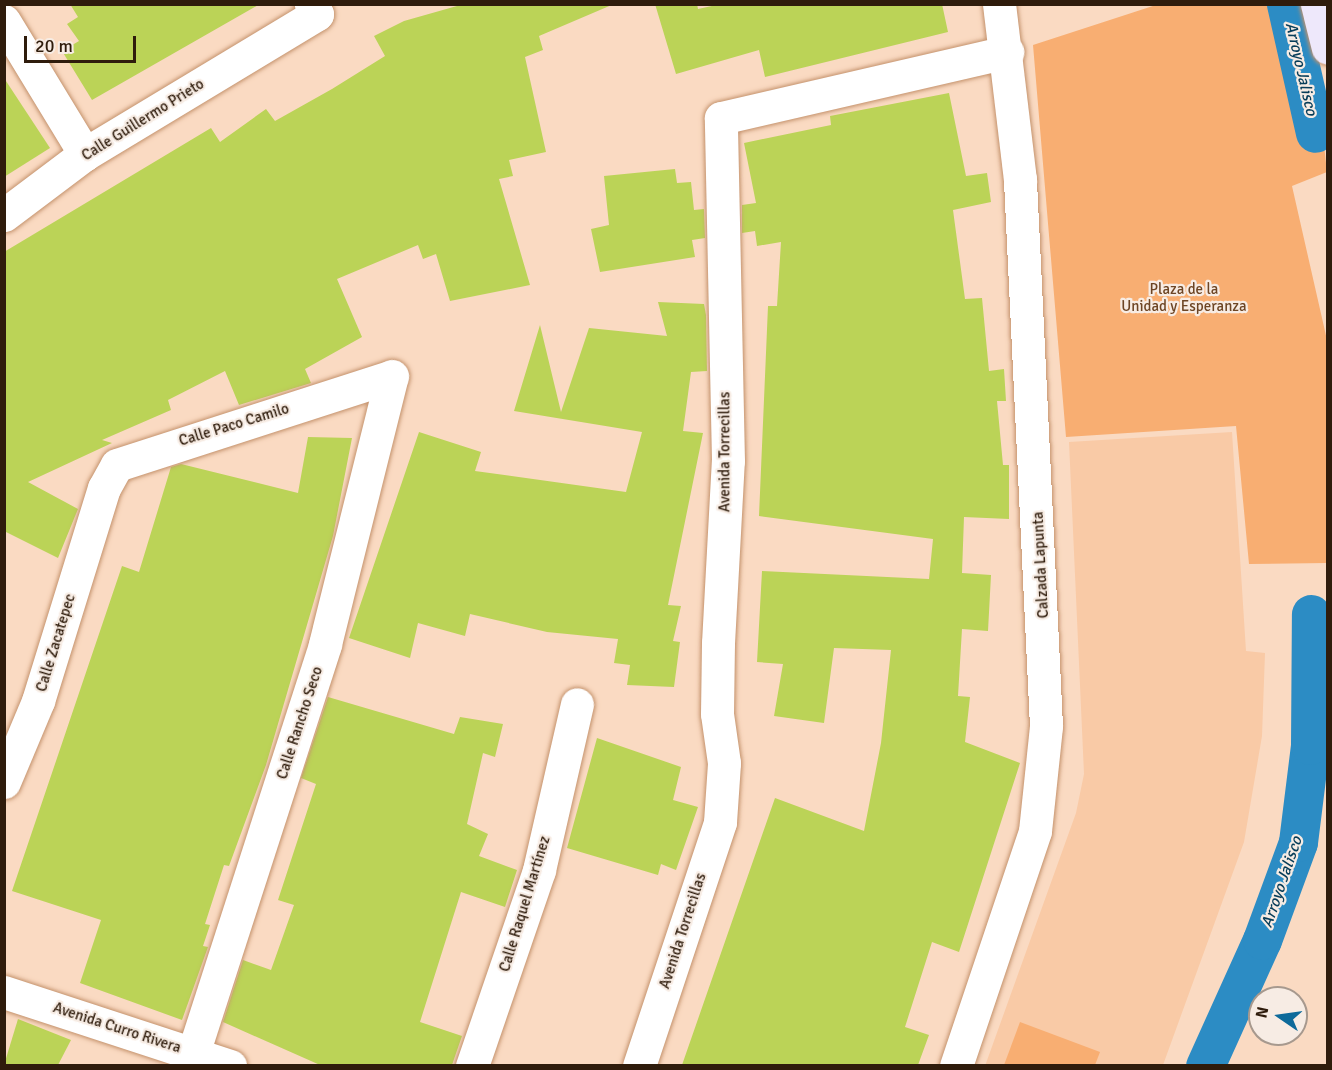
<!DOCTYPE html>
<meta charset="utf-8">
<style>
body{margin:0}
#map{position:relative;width:1332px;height:1070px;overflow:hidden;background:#fadac2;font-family:Signika,sans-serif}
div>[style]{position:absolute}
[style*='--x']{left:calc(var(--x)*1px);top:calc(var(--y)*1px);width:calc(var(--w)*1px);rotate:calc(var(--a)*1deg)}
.built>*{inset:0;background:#f9caa6}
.green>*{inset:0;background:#f8ae72}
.canal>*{height:39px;margin:-19.5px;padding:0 19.5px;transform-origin:19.5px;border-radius:19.5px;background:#2c8cc4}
.building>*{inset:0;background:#bbd357}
.roads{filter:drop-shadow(0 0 2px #c4926c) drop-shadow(0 0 2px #c4926c)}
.street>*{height:33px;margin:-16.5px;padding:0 16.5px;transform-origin:16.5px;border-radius:16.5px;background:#fff}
.secondary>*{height:33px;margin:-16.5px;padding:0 16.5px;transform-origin:16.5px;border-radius:16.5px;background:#eee8fb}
span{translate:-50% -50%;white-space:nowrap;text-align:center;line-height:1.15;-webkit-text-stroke:4.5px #f7ece4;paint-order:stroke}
.street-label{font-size:15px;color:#2f1c0c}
.park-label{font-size:15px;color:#6d4524}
.water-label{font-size:16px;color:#073d59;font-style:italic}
.frame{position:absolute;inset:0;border:6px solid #2f1c0c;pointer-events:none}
.north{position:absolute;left:1248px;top:986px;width:60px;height:60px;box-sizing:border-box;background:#f7ece4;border:2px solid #a7998e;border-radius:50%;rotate:283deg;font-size:16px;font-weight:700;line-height:24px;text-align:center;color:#2f1c0c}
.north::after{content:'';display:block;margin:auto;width:21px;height:27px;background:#0e6a9a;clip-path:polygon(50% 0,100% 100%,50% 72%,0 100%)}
.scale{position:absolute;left:24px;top:36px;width:112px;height:27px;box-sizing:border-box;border:3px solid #2f1c0c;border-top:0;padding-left:8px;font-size:18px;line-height:21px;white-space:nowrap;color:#2f1c0c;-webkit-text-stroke:4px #f7ece4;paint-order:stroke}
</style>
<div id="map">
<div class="built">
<div style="clip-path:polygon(1232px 432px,1246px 651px,1265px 653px,1262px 736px,1244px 842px,1163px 1065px,985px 1066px,1076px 813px,1084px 774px,1069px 442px)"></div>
</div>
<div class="green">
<div style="clip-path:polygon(1159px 4px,1279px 5px,1304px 135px,1323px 136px,1327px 172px,1292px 186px,1327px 340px,1327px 563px,1249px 564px,1236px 426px,1066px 437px,1033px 45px)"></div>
<div style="clip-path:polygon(1020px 1022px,1100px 1052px,1095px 1065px,1004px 1065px)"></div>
</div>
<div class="canal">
<div style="--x:1286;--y:4;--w:132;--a:77.3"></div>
<div style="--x:1205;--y:1066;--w:138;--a:-65.7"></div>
<div style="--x:1262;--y:940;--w:104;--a:-69.8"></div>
<div style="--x:1298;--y:842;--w:98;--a:-82.9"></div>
<div style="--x:1310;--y:745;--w:131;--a:-89.6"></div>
</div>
<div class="building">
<div style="clip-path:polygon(70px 4px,260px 4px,92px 100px,62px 51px,79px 41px,67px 24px,78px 17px)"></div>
<div style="clip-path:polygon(464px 4px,614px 4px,539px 36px,543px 50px,525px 57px,546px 152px,509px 160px,513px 176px,499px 179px,530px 285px,450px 301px,436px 254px,423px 259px,418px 245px,337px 279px,362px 337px,305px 369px,311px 383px,239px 405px,225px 371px,168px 400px,171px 410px,102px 440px,112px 443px,28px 482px,78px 509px,58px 558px,4px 531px,4px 252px,211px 128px,220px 142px,266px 109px,275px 121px,332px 89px,385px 56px,374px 36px,404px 21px)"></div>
<div style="clip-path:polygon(655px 4px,697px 4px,698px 9px,721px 4px,942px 4px,948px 32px,765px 77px,759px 50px,676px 74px)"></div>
<div style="clip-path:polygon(4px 78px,50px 148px,4px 177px)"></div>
<div style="clip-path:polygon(949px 93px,966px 176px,987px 173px,991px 202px,953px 210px,965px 299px,982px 298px,989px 371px,1004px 369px,1006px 401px,997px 401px,1003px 465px,1009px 465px,1009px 519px,964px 517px,962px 573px,991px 575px,988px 631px,962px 629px,958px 696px,970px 697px,965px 742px,1020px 763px,959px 952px,932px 942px,905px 1027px,929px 1035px,918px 1065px,682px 1065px,775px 798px,864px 831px,881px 743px,891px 650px,834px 648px,824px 723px,774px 716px,783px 664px,757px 662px,762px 571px,929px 579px,933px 539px,759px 516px,768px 306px,777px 306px,781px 242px,757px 246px,755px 231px,742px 233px,742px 205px,756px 203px,744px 143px,831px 125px,830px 116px)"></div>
<div style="clip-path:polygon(675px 169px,677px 183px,691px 182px,694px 210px,704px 209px,705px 238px,692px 240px,695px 257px,600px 272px,591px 229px,609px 225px,604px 176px)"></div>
<div style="clip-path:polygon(658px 302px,704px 304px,706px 315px,707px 371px,691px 372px,683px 431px,703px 433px,668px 605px,681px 606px,673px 641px,680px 642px,674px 687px,627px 685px,630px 665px,614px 663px,618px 639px,547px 632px,470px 614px,465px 636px,418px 623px,410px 658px,349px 638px,419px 432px,481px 452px,475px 471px,626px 492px,642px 432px,514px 411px,540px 325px,561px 412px,589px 328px,667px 336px)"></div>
<div style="clip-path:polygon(308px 437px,352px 438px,333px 536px,266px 765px,229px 866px,224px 865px,205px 924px,210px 925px,203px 946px,208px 947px,182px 1020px,80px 983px,101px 920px,12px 891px,122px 566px,139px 572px,171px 467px,181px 464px,298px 493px)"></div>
<div style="clip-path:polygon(328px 697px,454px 734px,460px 717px,503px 724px,495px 757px,483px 753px,467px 824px,488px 834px,479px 856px,517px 870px,505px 907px,461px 892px,420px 1022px,462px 1036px,452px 1065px,320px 1065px,223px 1022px,243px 960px,271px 970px,294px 905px,278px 900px,316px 784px,301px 778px)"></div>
<div style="clip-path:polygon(597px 738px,681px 767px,673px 800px,698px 807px,676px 870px,661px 864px,658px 875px,567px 848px)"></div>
<div style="clip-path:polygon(18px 1019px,71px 1040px,58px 1065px,4px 1065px)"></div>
</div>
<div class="roads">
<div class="street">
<div style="--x:4;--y:21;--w:156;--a:58.7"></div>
<div style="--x:4;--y:215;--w:101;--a:-37"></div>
<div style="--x:85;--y:154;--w:271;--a:-31.1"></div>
<div style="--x:317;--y:14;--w:12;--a:-121"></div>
<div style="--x:4;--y:782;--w:88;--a:-67.2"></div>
<div style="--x:38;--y:701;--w:223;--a:-72.8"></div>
<div style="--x:104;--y:488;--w:26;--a:-61"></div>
<div style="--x:117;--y:465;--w:289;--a:-17.9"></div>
<div style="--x:4;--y:992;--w:238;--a:18.1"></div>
<div style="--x:189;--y:1066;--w:443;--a:-72.1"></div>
<div style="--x:325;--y:644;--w:276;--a:-76"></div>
<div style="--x:472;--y:1066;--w:207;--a:-71.1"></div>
<div style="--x:539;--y:870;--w:170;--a:-77.1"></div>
<div style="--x:639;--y:1066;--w:257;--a:-71.6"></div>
<div style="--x:720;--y:822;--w:59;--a:-86.1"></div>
<div style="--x:724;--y:763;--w:49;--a:-98.1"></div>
<div style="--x:717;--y:714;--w:71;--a:-89.2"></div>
<div style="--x:718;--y:643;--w:182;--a:-86.9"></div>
<div style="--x:728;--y:461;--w:343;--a:-91.2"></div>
<div style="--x:721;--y:118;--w:294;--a:-13"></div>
<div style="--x:956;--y:1066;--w:248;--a:-71.4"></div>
<div style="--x:1035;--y:831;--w:106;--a:-84"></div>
<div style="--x:1046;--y:726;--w:547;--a:-92.73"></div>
<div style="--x:1020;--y:180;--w:177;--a:-96.8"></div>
</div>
<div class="secondary">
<div style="--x:1317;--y:4;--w:45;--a:76"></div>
</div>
</div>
<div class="street-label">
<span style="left:143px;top:120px;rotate:-32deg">Calle Guillermo Prieto</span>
<span style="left:234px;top:425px;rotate:-17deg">Calle Paco Camilo</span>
<span style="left:725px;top:452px;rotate:-90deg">Avenida Torrecillas</span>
<span style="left:1041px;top:565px;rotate:-93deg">Calzada Lapunta</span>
<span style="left:56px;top:643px;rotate:-73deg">Calle Zacatepec</span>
<span style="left:300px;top:723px;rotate:-72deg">Calle Rancho Seco</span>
<span style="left:525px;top:904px;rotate:-73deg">Calle Raquel Martínez</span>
<span style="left:683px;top:931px;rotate:-72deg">Avenida Torrecillas</span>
<span style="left:117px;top:1028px;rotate:18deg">Avenida Curro Rivera</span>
</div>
<div class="park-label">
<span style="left:1184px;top:298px">Plaza de la<br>Unidad y Esperanza</span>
</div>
<div class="water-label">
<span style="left:1301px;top:69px;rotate:77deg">Arroyo Jalisco</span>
<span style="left:1282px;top:882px;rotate:-71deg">Arroyo Jalisco</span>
</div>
<div class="frame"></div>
<div class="north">N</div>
<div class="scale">20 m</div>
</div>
